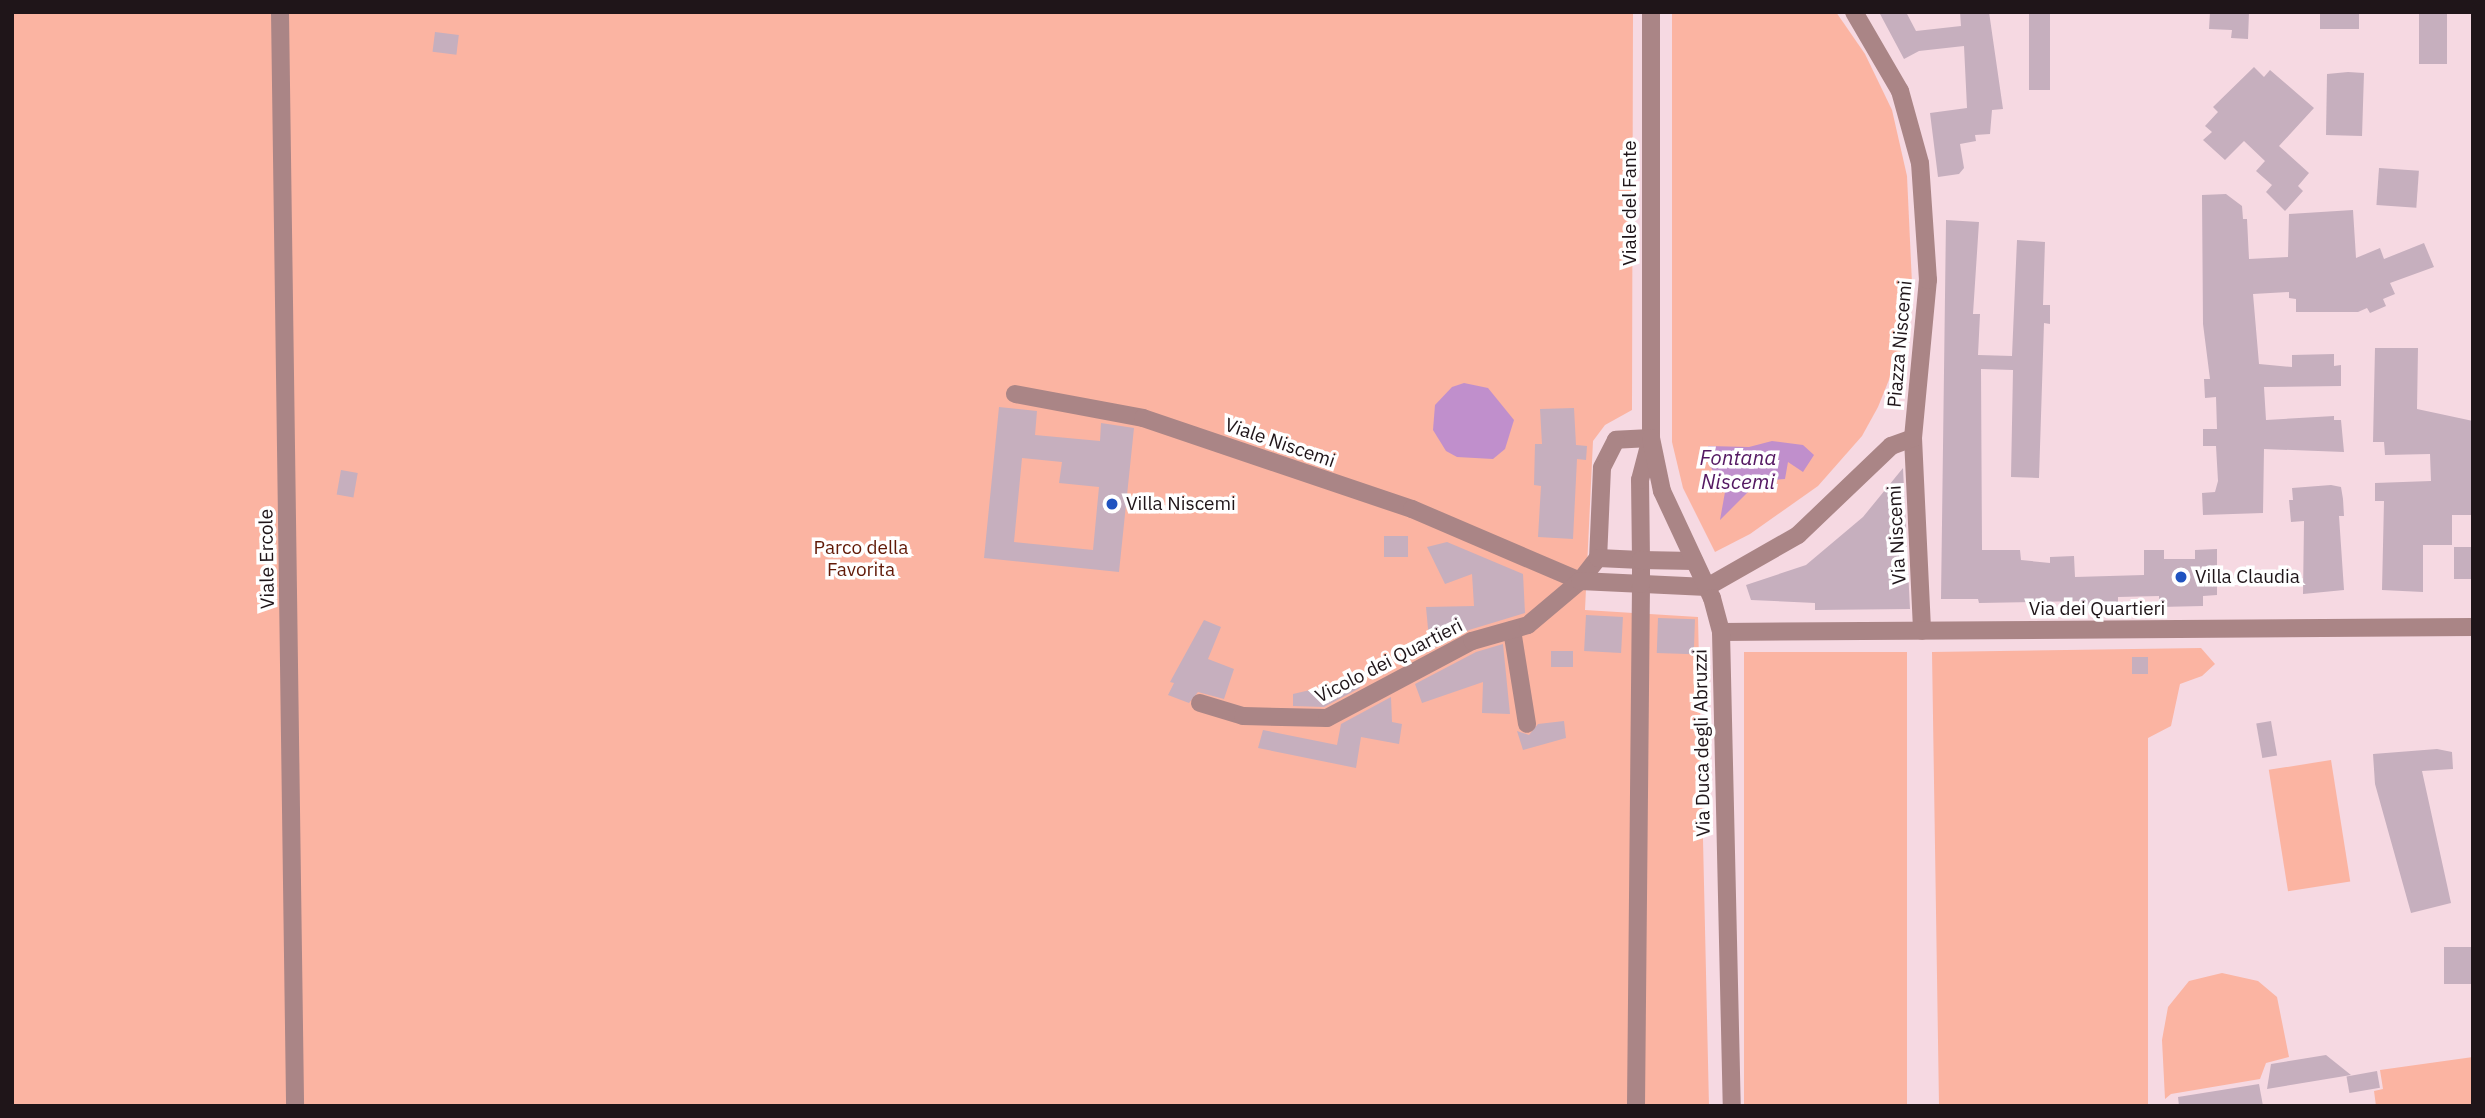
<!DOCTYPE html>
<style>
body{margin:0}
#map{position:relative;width:2485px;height:1118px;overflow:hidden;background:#f6d9e2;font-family:"IBM Plex Sans",sans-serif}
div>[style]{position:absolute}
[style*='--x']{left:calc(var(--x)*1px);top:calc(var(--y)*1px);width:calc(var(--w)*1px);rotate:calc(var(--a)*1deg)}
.green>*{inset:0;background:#fbb4a2;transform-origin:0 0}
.water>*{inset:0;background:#c08fcc}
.building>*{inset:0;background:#c6afbe;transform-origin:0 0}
.minor>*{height:18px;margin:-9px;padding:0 9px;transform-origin:9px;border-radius:9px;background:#aa8586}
.tertiary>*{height:18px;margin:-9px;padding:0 9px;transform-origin:9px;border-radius:9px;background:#aa8586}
.dots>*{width:19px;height:19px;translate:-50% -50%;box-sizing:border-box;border:4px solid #fff;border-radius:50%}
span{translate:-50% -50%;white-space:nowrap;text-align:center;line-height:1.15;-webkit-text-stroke:7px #fff;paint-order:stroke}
.street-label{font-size:19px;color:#1f1519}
.poi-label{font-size:19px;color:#1f1519}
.left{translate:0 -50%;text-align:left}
.park-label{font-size:19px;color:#611a07}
.water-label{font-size:21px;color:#541862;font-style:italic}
.frame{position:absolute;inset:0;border:14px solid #1f1519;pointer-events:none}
</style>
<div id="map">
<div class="green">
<div style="clip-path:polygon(12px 12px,1633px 12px,1632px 410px,1605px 425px,1593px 441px,1585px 610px,1698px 617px,1709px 1106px,12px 1106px)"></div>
<div style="clip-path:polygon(1672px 12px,1836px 12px,1865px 54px,1892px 110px,1907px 176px,1912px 284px,1901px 350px,1878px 407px,1862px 436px,1818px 486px,1750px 534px,1715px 552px,1683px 488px,1672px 442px)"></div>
<div style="clip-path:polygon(2201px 648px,2215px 664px,2202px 676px,2180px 684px,2171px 726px,2148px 738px,2148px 1106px,1939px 1106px,1932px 652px)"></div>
<div style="left:1744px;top:652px;width:163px;height:454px"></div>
<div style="left:2331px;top:760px;width:123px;height:63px;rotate:81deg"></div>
<div style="clip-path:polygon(2222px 973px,2258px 981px,2277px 997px,2289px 1057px,2266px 1063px,2260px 1079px,2171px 1094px,2165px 1099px,2162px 1040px,2168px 1007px,2189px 981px)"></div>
<div style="clip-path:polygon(2473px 1057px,2473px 1106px,2376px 1106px,2374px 1091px,2383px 1089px,2380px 1070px)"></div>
</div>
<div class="water">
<div style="clip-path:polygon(1464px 383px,1488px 388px,1514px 420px,1505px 449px,1493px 459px,1457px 457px,1446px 451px,1433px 430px,1435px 405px,1452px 387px)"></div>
<div style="clip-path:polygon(1772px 441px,1803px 445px,1814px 455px,1803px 472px,1788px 462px,1785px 479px,1759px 481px,1720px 520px,1725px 492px,1709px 464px,1708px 446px,1749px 447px)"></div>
</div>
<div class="building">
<div style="clip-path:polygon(1879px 12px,1906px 12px,1916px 31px,1961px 26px,1960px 12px,1989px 12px,2003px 109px,1992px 110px,1990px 134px,1975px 135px,1976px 141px,1960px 144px,1964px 168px,1959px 174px,1938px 177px,1930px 113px,1967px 108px,1964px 46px,1919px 51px,1904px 59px)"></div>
<div style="left:2029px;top:12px;width:21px;height:78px"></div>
<div style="clip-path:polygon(2210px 12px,2249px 12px,2248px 39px,2231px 38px,2232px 30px,2209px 29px)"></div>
<div style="left:2320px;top:12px;width:39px;height:17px"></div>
<div style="left:2419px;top:12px;width:28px;height:52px"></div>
<div style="left:435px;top:32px;width:24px;height:20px;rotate:7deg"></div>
<div style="clip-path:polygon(2254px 67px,2264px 77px,2270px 70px,2314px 108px,2279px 146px,2309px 173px,2298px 186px,2303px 191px,2285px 211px,2266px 192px,2272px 185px,2256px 171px,2265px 161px,2244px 141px,2225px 160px,2203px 140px,2212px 132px,2205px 126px,2218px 112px,2213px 107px)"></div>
<div style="clip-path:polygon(2348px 72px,2364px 73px,2362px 136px,2326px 135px,2327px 74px)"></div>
<div style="left:2379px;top:168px;width:40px;height:37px;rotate:4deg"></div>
<div style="clip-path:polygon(2226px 194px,2242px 206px,2243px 219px,2247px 219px,2249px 259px,2288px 257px,2289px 214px,2353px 210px,2356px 258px,2380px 248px,2384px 259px,2424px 243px,2434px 267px,2390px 283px,2395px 294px,2383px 299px,2386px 306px,2370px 313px,2367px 308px,2358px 312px,2296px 312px,2296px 299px,2289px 298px,2289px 292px,2253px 294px,2259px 364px,2292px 367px,2292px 355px,2334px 354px,2334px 366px,2341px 365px,2341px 386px,2264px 387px,2266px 420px,2334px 416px,2334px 420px,2341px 420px,2344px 452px,2264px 449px,2263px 513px,2203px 515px,2202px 493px,2215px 492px,2218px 481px,2216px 446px,2203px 446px,2203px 429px,2217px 429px,2216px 397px,2205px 398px,2204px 379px,2210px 379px,2203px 324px,2202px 195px)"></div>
<div style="clip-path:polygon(1946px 220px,1979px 222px,1973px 314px,1980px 314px,1978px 355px,2012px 356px,2017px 240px,2045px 242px,2043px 305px,2050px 305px,2050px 324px,2044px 323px,2039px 478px,2011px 477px,2013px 370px,1981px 369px,1982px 550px,2020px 550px,2021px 560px,2050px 563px,2050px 557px,2074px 556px,2075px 577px,2144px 575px,2144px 550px,2164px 550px,2164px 559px,2195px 559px,2195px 550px,2217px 549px,2217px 595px,2203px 596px,2203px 606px,2159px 607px,2159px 596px,2118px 597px,2118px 607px,2084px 608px,2084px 601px,1979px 603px,1978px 599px,1941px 599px)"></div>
<div style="clip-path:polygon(2375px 348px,2418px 348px,2417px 409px,2473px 421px,2473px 515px,2452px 515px,2452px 545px,2423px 545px,2423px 592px,2382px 590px,2384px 501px,2375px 501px,2375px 483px,2431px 481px,2430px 454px,2385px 455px,2384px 442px,2373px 442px)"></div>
<div style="clip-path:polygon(evenodd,999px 407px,1037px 411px,1035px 435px,1100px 441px,1101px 423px,1134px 428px,1119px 572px,984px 558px,999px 407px,1022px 458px,1062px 462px,1059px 483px,1099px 487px,1093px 550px,1014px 542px,1022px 458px)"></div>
<div style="clip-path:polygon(1574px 408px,1576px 445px,1587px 446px,1586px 460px,1577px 459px,1573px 539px,1538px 537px,1541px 486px,1534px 485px,1535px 444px,1542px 444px,1540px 409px)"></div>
<div style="clip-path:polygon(1903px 468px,1910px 609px,1815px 610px,1815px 603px,1751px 600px,1746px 585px,1806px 565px,1863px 517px)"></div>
<div style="left:341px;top:470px;width:17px;height:25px;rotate:10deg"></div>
<div style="clip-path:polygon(2331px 485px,2341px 487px,2343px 499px,2344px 516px,2339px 516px,2344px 590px,2303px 594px,2304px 521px,2291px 522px,2289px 500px,2293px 500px,2292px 488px)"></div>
<div style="left:1408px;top:536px;width:21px;height:24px;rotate:90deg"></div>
<div style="clip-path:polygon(1447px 542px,1523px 574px,1525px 613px,1469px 630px,1430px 650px,1426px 607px,1474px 606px,1472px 574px,1445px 584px,1427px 547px)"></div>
<div style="left:2454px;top:547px;width:19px;height:32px"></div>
<div style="left:1586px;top:615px;width:37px;height:36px;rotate:3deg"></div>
<div style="left:1658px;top:618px;width:37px;height:35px;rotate:2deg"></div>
<div style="clip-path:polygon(1204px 620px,1221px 627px,1208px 659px,1234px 669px,1224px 699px,1198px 692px,1189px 703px,1168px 695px,1174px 683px,1170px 682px)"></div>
<div style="clip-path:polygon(1503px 644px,1510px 714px,1482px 713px,1483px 682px,1422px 703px,1415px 684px,1476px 652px)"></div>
<div style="left:1551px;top:651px;width:22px;height:16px"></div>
<div style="left:2148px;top:657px;width:17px;height:16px;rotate:90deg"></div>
<div style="clip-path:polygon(1357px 679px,1360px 688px,1324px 707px,1293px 706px,1293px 694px)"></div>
<div style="clip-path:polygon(1391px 697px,1392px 722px,1402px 724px,1399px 744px,1361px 737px,1356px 768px,1258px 748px,1263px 730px,1337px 745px,1341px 724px)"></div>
<div style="clip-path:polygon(1564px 721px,1566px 738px,1523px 750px,1517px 731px,1529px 735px,1538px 724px)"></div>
<div style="left:2271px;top:721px;width:35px;height:15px;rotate:80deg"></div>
<div style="clip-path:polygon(2437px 749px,2452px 752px,2453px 769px,2422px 771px,2451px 903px,2411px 913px,2375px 784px,2373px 754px)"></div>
<div style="left:2473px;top:947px;width:37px;height:29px;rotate:90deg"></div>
<div style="clip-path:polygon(2326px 1055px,2351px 1075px,2267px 1089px,2271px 1064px)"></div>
<div style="left:2377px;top:1071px;width:17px;height:31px;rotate:80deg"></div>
<div style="clip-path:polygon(2259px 1084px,2263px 1106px,2179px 1106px,2178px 1097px)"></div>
</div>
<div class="minor">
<div style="--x:1015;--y:394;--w:130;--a:10.6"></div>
<div style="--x:1143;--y:418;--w:284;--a:18.7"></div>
<div style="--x:1412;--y:509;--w:183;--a:23.2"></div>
<div style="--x:1580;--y:581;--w:29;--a:-52"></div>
<div style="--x:1913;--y:438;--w:193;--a:87.3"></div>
<div style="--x:1512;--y:630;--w:95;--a:80.9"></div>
<div style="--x:1721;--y:632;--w:752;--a:-0.38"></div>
<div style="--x:1200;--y:703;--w:45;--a:16.8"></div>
<div style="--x:1243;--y:716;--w:84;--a:1.4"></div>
<div style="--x:1327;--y:718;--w:164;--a:-28"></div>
<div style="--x:1472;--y:641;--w:58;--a:-15.9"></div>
<div style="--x:1528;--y:625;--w:68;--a:-40.2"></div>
<div style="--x:1580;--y:581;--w:127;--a:2.7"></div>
<div style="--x:1707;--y:587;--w:105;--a:-29.7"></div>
<div style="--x:1798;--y:535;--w:129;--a:-43.7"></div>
<div style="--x:1891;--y:446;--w:23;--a:-20"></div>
<div style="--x:1913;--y:438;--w:159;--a:-84.6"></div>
<div style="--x:1928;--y:280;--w:117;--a:-93.9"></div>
<div style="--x:1920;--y:163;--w:75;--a:-105.5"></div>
<div style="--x:1900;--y:91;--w:91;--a:-120.2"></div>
<div style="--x:1636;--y:1106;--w:522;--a:-89.45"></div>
<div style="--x:1641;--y:584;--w:24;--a:-90"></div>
<div style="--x:1641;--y:560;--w:80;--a:-90.7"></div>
<div style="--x:1640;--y:480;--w:43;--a:-75.3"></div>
<div style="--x:1651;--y:438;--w:35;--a:177"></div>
<div style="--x:1616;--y:440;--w:31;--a:117"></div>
<div style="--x:1602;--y:468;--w:90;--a:92.5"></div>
<div style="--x:1598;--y:558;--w:43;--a:2.7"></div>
<div style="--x:1641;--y:560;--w:53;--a:1.1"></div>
</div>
<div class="tertiary">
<div style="--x:280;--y:12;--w:1094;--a:89.21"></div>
<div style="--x:1651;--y:12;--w:426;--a:90"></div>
<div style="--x:1651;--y:438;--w:54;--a:78.3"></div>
<div style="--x:1662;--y:491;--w:118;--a:65"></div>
<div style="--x:1712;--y:598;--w:35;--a:75"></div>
<div style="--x:1721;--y:632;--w:474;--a:88.7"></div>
</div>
<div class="dots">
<div style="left:1112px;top:504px;background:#2053c0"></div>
<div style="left:2181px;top:577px;background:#2053c0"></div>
</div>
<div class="street-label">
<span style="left:1630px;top:203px;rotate:-90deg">Viale del Fante</span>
<span style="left:1900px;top:344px;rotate:-85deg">Piazza Niscemi</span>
<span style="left:1280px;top:443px;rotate:19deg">Viale Niscemi</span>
<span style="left:1897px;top:535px;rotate:-93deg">Via Niscemi</span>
<span style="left:267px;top:559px;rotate:-91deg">Viale Ercole</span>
<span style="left:2097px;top:609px">Via dei Quartieri</span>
<span style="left:1389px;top:661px;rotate:-27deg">Vicolo dei Quartieri</span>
<span style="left:1702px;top:743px;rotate:-91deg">Via Duca degli Abruzzi</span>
</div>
<div class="poi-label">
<span class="left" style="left:1126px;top:504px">Villa Niscemi</span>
<span class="left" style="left:2195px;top:577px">Villa Claudia</span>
</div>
<div class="park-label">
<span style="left:861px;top:559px">Parco della<br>Favorita</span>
</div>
<div class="water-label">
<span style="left:1738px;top:469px">Fontana<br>Niscemi</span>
</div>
<div class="frame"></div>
</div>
